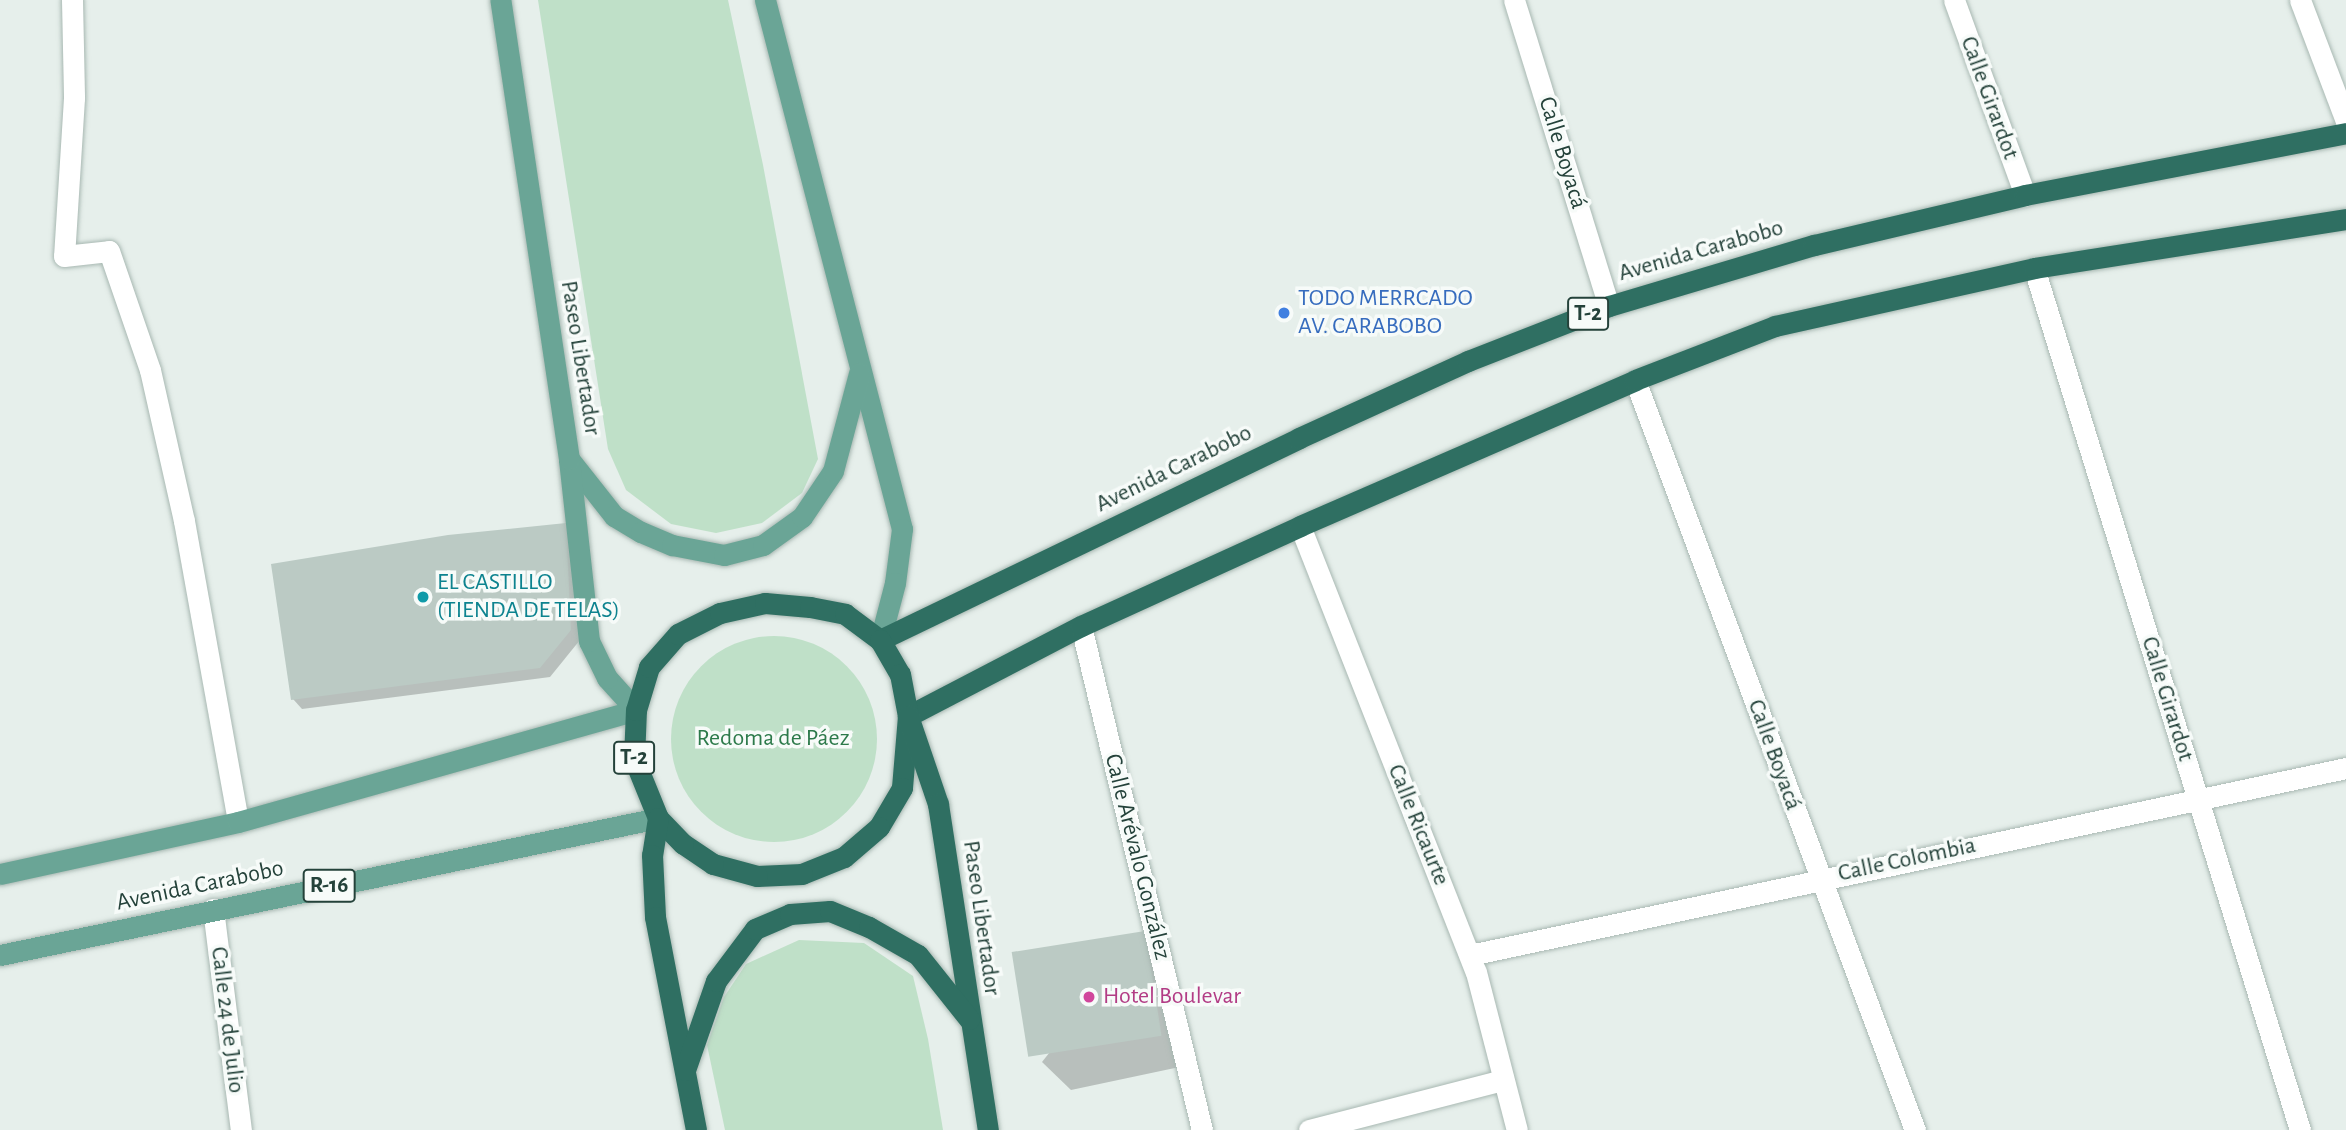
<!DOCTYPE html>
<meta charset="utf-8">
<style>
body{margin:0}
#map{position:relative;width:2346px;height:1130px;overflow:hidden;background:#e6efeb;font-family:"Alegreya Sans",sans-serif}
div>[style]{position:absolute}
[style*='--x']{left:calc(var(--x)*1px);top:calc(var(--y)*1px);width:calc(var(--w)*1px);rotate:calc(var(--a)*1deg)}
.green>*{inset:0;background:#bfe0c8}
.round{border-radius:50%}
.shadow>*{inset:0;background:#0003}
.building>*{inset:0;background:#bbcac4;transform-origin:0 0}
.roads{filter:drop-shadow(0 0 2px #a8b8b2) drop-shadow(0 0 2px #a8b8b2)}
.minor>*{height:21px;margin:-10.5px;padding:0 10.5px;transform-origin:10.5px;border-radius:10.5px;background:#fff}
.major>*{height:21px;margin:-10.5px;padding:0 10.5px;transform-origin:10.5px;border-radius:10.5px;background:#6aa596}
.highway>*{height:21px;margin:-10.5px;padding:0 10.5px;transform-origin:10.5px;border-radius:10.5px;background:#2f6f62}
.dots>*{width:19px;height:19px;translate:-50% -50%;box-sizing:border-box;border:4px solid #f7fbf9;border-radius:50%}
span{translate:-50% -50%;white-space:nowrap;text-align:center;line-height:1.15;-webkit-text-stroke:7px #f7fbf9;paint-order:stroke}
.shield-label span{padding:2px 5px;background:#f7fbf9;border:2px solid;border-radius:5px;-webkit-text-stroke-width:0}
.shield-label{font-size:23px;color:#24423a;font-weight:700}
.street-label{font-size:24px;color:#24423a}
.shop-label{font-size:24px;color:#366cbe}
.left{translate:0 -50%;text-align:left}
.culture-label{font-size:24px;color:#0d838f}
.park-label{font-size:24px;color:#2d7a4b}
.hotel-label{font-size:24px;color:#b23c85}
</style>
<div id="map">
<div class="green">
<div style="clip-path:polygon(538px 0,728px 0,763px 165px,818px 459px,802px 493px,762px 523px,716px 533px,671px 524px,626px 490px,608px 449px)"></div>
<div class="round" style="left:671px;top:636px;width:206px;height:206px"></div>
<div style="clip-path:polygon(799px 940px,864px 943px,913px 976px,928px 1039px,943px 1130px,725px 1130px,707px 1045px,724px 997px,746px 964px)"></div>
</div>
<div class="shadow">
<div style="clip-path:polygon(565px 525px,575px 534px,580px 640px,550px 677px,302px 709px,293px 699px)"></div>
<div style="clip-path:polygon(1144px 933px,1173px 961px,1189px 1065px,1071px 1090px,1042px 1062px)"></div>
</div>
<div class="building">
<div style="clip-path:polygon(566px 523px,571px 630px,540px 668px,291px 700px,271px 564px,448px 535px)"></div>
<div style="left:1145px;top:931px;width:106px;height:135px;rotate:81deg"></div>
</div>
<div class="roads">
<div class="minor">
<div style="--x:72;--y:0;--w:98;--a:88.8"></div>
<div style="--x:74;--y:98;--w:158;--a:93.6"></div>
<div style="--x:64;--y:256;--w:45;--a:-6.3"></div>
<div style="--x:109;--y:251;--w:126;--a:71"></div>
<div style="--x:150;--y:370;--w:155;--a:77.3"></div>
<div style="--x:184;--y:521;--w:306;--a:79.8"></div>
<div style="--x:1514;--y:0;--w:320;--a:72.8"></div>
<div style="--x:1954;--y:0;--w:208;--a:70"></div>
<div style="--x:2300;--y:0;--w:129;--a:69.2"></div>
<div style="--x:2034;--y:268;--w:902;--a:72.85"></div>
<div style="--x:1635;--y:380;--w:801;--a:69.53"></div>
<div style="--x:1300;--y:526;--w:479;--a:68.5"></div>
<div style="--x:1476;--y:972;--w:163;--a:75.5"></div>
<div style="--x:1081;--y:626;--w:518;--a:76.5"></div>
<div style="--x:213;--y:909;--w:223;--a:82.8"></div>
<div style="--x:1470;--y:955;--w:896;--a:-12.05"></div>
<div style="--x:1309;--y:1130;--w:200;--a:-14.5"></div>
</div>
<div class="major">
<div style="--x:765;--y:0;--w:546;--a:75.48"></div>
<div style="--x:902;--y:529;--w:54;--a:97.4"></div>
<div style="--x:895;--y:583;--w:59;--a:104.7"></div>
<div style="--x:569;--y:459;--w:73;--a:51.7"></div>
<div style="--x:614;--y:516;--w:31;--a:31"></div>
<div style="--x:641;--y:532;--w:34;--a:23"></div>
<div style="--x:672;--y:545;--w:53;--a:10.9"></div>
<div style="--x:724;--y:555;--w:40;--a:-14.4"></div>
<div style="--x:763;--y:545;--w:48;--a:-35.7"></div>
<div style="--x:802;--y:517;--w:55;--a:-56"></div>
<div style="--x:833;--y:471;--w:101;--a:-75.1"></div>
<div style="--x:0;--y:874;--w:244;--a:-12.3"></div>
<div style="--x:238;--y:822;--w:413;--a:-15.7"></div>
<div style="--x:636;--y:710;--w:43;--a:-132.2"></div>
<div style="--x:607;--y:678;--w:41;--a:-115.9"></div>
<div style="--x:589;--y:641;--w:183;--a:-96.3"></div>
<div style="--x:569;--y:459;--w:464;--a:-98.5"></div>
<div style="--x:0;--y:955;--w:672;--a:-11.76"></div>
</div>
<div class="highway">
<div style="--x:880;--y:640;--w:465;--a:-25.7"></div>
<div style="--x:1299;--y:438;--w:186;--a:-24.5"></div>
<div style="--x:1468;--y:361;--w:151;--a:-21.3"></div>
<div style="--x:1609;--y:306;--w:214;--a:-16.6"></div>
<div style="--x:1814;--y:245;--w:217;--a:-13.3"></div>
<div style="--x:2025;--y:195;--w:327;--a:-10.9"></div>
<div style="--x:908;--y:716;--w:195;--a:-27.5"></div>
<div style="--x:1081;--y:626;--w:241;--a:-24.5"></div>
<div style="--x:1300;--y:526;--w:365;--a:-23.5"></div>
<div style="--x:1635;--y:380;--w:150;--a:-21.1"></div>
<div style="--x:1775;--y:326;--w:265;--a:-12.6"></div>
<div style="--x:2034;--y:268;--w:316;--a:-8.9"></div>
<div style="--x:908;--y:716;--w:72;--a:94.8"></div>
<div style="--x:902;--y:788;--w:45;--a:120.5"></div>
<div style="--x:879;--y:827;--w:46;--a:139.4"></div>
<div style="--x:844;--y:857;--w:45;--a:158"></div>
<div style="--x:802;--y:874;--w:45;--a:177.5"></div>
<div style="--x:757;--y:876;--w:46;--a:-164.7"></div>
<div style="--x:713;--y:864;--w:36;--a:-146"></div>
<div style="--x:683;--y:844;--w:36;--a:-134"></div>
<div style="--x:658;--y:818;--w:64;--a:-112.1"></div>
<div style="--x:634;--y:759;--w:49;--a:-87.7"></div>
<div style="--x:636;--y:710;--w:45;--a:-73.2"></div>
<div style="--x:649;--y:667;--w:44;--a:-48.7"></div>
<div style="--x:678;--y:634;--w:47;--a:-26.6"></div>
<div style="--x:720;--y:613;--w:46;--a:-12.5"></div>
<div style="--x:765;--y:603;--w:45;--a:5.1"></div>
<div style="--x:810;--y:607;--w:36;--a:11"></div>
<div style="--x:845;--y:614;--w:44;--a:36.6"></div>
<div style="--x:880;--y:640;--w:39;--a:60"></div>
<div style="--x:900;--y:674;--w:43;--a:79.2"></div>
<div style="--x:908;--y:716;--w:93;--a:71.2"></div>
<div style="--x:938;--y:804;--w:330;--a:81.3"></div>
<div style="--x:658;--y:818;--w:37;--a:99"></div>
<div style="--x:652;--y:855;--w:62;--a:87.2"></div>
<div style="--x:655;--y:917;--w:217;--a:79.1"></div>
<div style="--x:685;--y:1070;--w:94;--a:-70.8"></div>
<div style="--x:716;--y:981;--w:65;--a:-53.1"></div>
<div style="--x:755;--y:929;--w:38;--a:-23"></div>
<div style="--x:790;--y:914;--w:40;--a:-4.3"></div>
<div style="--x:830;--y:911;--w:42;--a:22.3"></div>
<div style="--x:869;--y:927;--w:56;--a:29.7"></div>
<div style="--x:918;--y:955;--w:82;--a:51.4"></div>
</div>
</div>
<div class="dots">
<div style="left:1284px;top:313px;background:#3f7fe0"></div>
<div style="left:423px;top:597px;background:#0f9aa8"></div>
<div style="left:1089px;top:997px;background:#d1479c"></div>
</div>
<div class="shield-label">
<span style="left:1588px;top:314px">T-2</span>
<span style="left:634px;top:758px">T-2</span>
<span style="left:329px;top:886px">R-16</span>
</div>
<div class="street-label">
<span style="left:1989px;top:98px;rotate:70deg">Calle Girardot</span>
<span style="left:1562px;top:153px;rotate:73deg">Calle Boyacá</span>
<span style="left:1701px;top:251px;rotate:-16deg">Avenida Carabobo</span>
<span style="left:580px;top:358px;rotate:81deg">Paseo Libertador</span>
<span style="left:1174px;top:469px;rotate:-26deg">Avenida Carabobo</span>
<span style="left:2167px;top:699px;rotate:73deg">Calle Girardot</span>
<span style="left:1774px;top:755px;rotate:70deg">Calle Boyacá</span>
<span style="left:1418px;top:825px;rotate:68deg">Calle Ricaurte</span>
<span style="left:1137px;top:857px;rotate:76deg">Calle Arévalo González</span>
<span style="left:1907px;top:860px;rotate:-12deg">Calle Colombia</span>
<span style="left:200px;top:886px;rotate:-12deg">Avenida Carabobo</span>
<span style="left:981px;top:918px;rotate:82deg">Paseo Libertador</span>
<span style="left:227px;top:1020px;rotate:83deg">Calle 24 de Julio</span>
</div>
<div class="shop-label">
<span class="left" style="left:1298px;top:313px">TODO MERRCADO<br>AV. CARABOBO</span>
</div>
<div class="culture-label">
<span class="left" style="left:437px;top:597px">EL CASTILLO<br>(TIENDA DE TELAS)</span>
</div>
<div class="park-label">
<span style="left:773px;top:739px">Redoma de Páez</span>
</div>
<div class="hotel-label">
<span class="left" style="left:1103px;top:997px">Hotel Boulevar</span>
</div>
</div>
